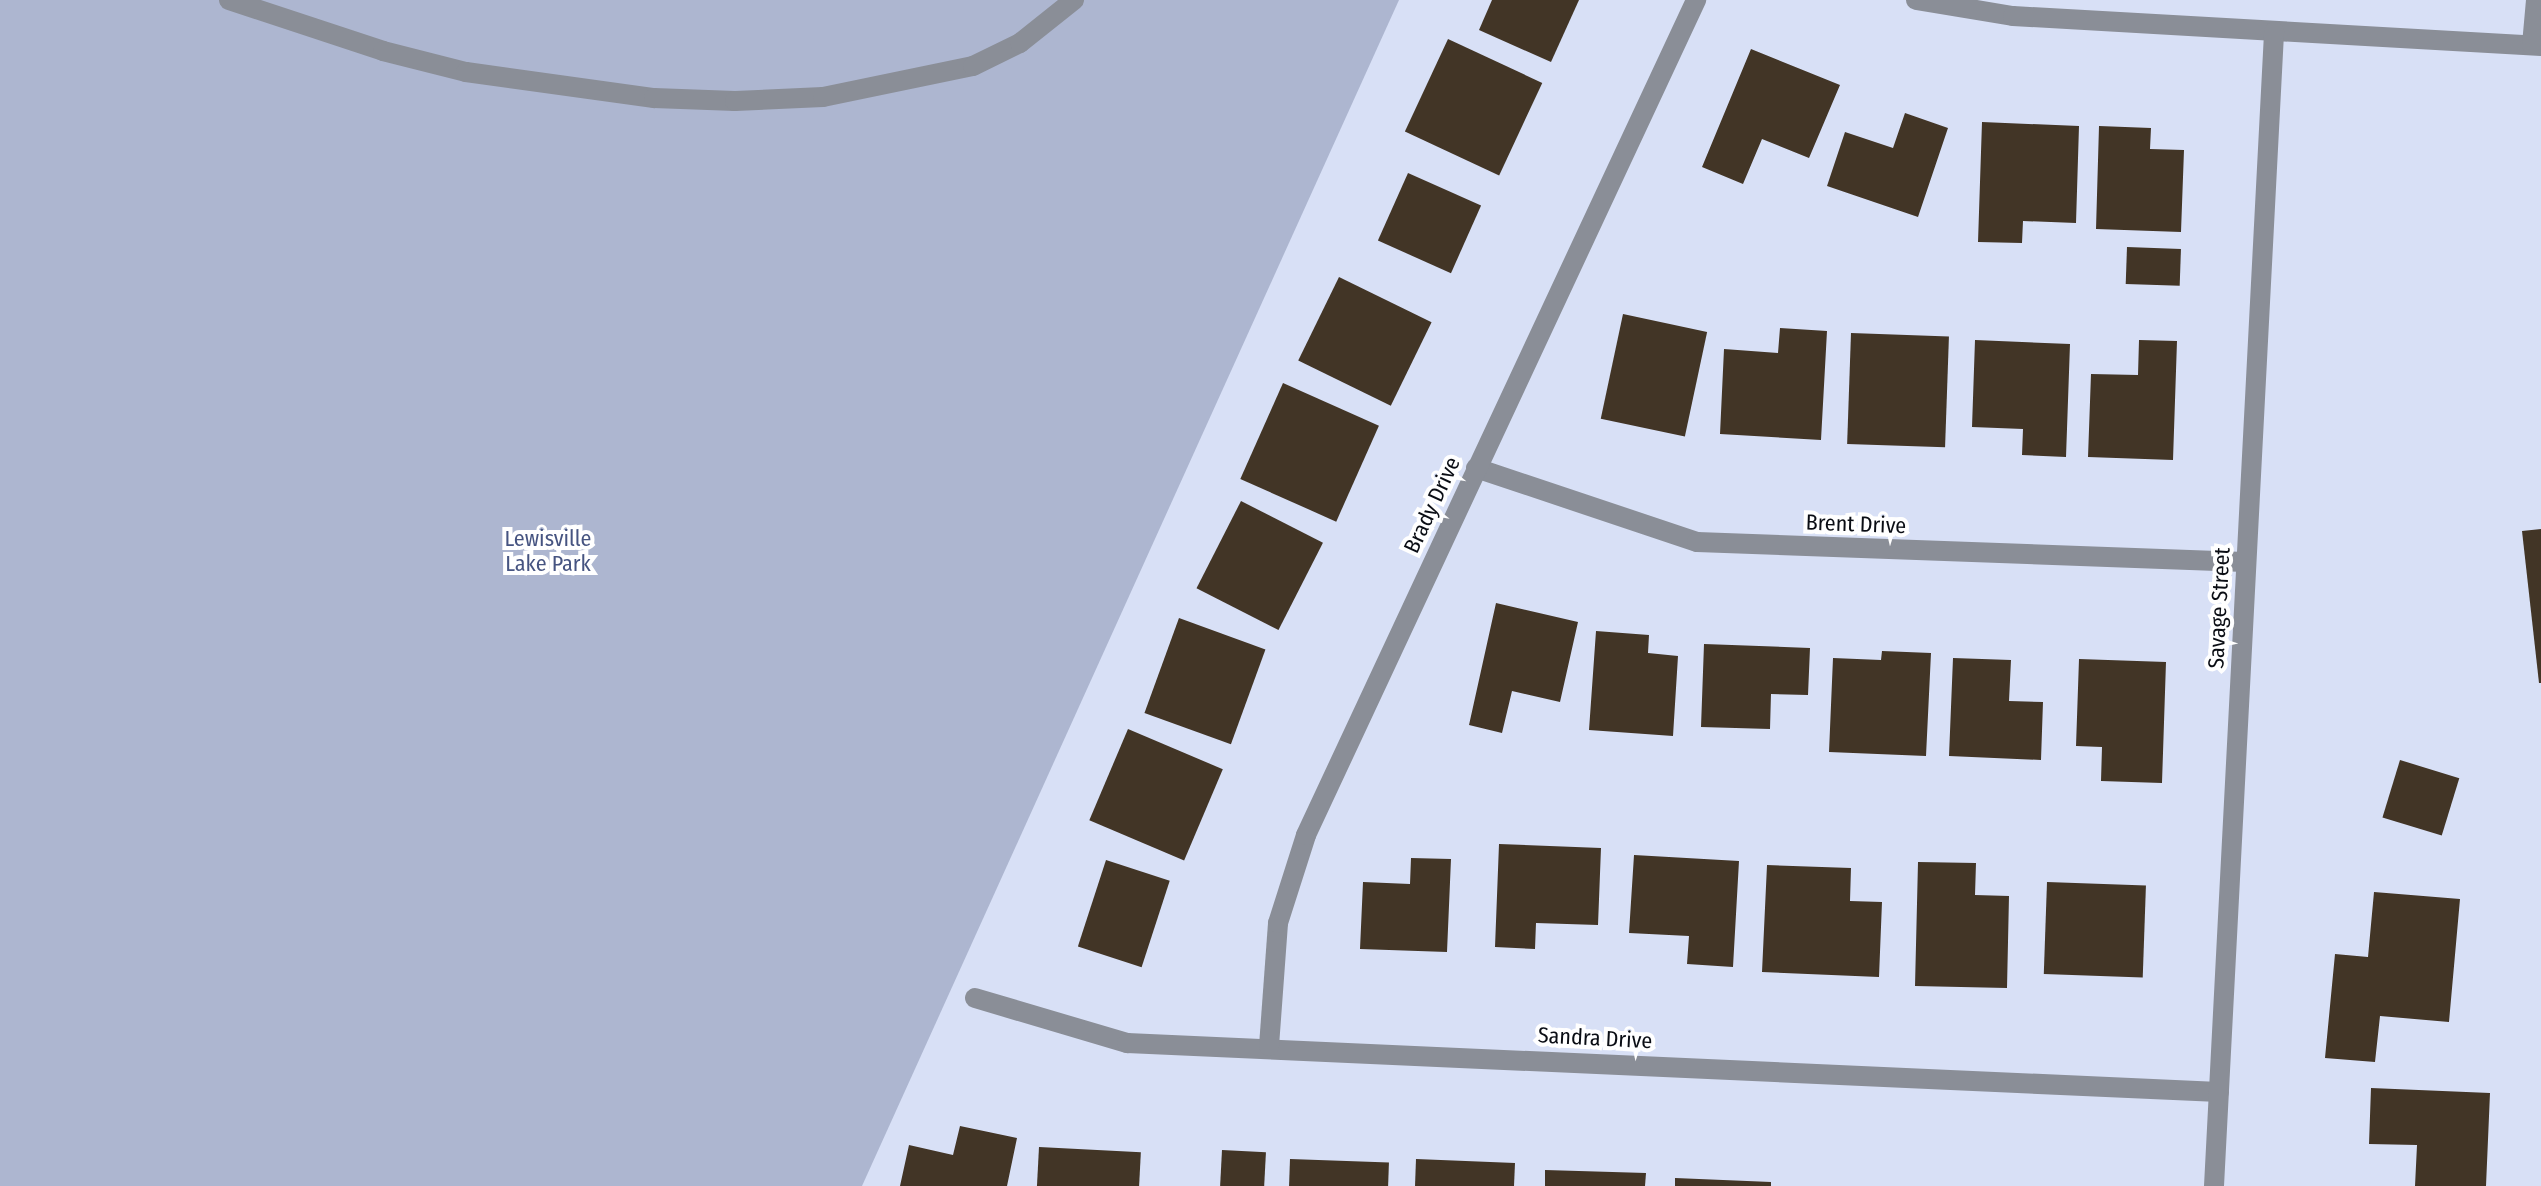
<!DOCTYPE html>
<style>
body{margin:0}
#map{position:relative;width:2541px;height:1186px;overflow:hidden;background:#d8e0f6;font-family:"Fira Sans Condensed",sans-serif}
div>[style]{position:absolute}
[style*='--x']{left:calc(var(--x)*1px);top:calc(var(--y)*1px);width:calc(var(--w)*1px);rotate:calc(var(--a)*1deg)}
.green>*{inset:0;background:#adb6d0}
.building>*{inset:0;background:#423526;transform-origin:0 0}
.lane>*{height:20px;margin:-10px;padding:0 10px;transform-origin:10px;border-radius:10px;background:#8a8e97}
.street>*{height:20px;margin:-10px;padding:0 10px;transform-origin:10px;border-radius:10px;background:#8a8e97}
span{translate:-50% -50%;white-space:nowrap;text-align:center;line-height:1.15;-webkit-text-stroke:8px #fff;paint-order:stroke}
.street-label{font-size:22px;color:#0a0d14}
.park-label{font-size:22px;color:#465481}
</style>
<div id="map">
<div class="green">
<div style="clip-path:polygon(0 0,1399px 0,862px 1186px,0 1186px)"></div>
</div>
<div class="building">
<div style="clip-path:polygon(1492px 0,1579px 0,1551px 62px,1479px 30px)"></div>
<div style="left:1448px;top:39px;width:104px;height:102px;rotate:25deg"></div>
<div style="clip-path:polygon(1751px 49px,1840px 85px,1809px 158px,1762px 139px,1743px 184px,1702px 167px)"></div>
<div style="clip-path:polygon(1905px 113px,1948px 128px,1918px 217px,1827px 186px,1845px 132px,1893px 148px)"></div>
<div style="clip-path:polygon(1982px 122px,2079px 126px,2076px 223px,2023px 221px,2022px 243px,1978px 242px)"></div>
<div style="clip-path:polygon(2099px 126px,2151px 128px,2150px 149px,2184px 150px,2181px 232px,2096px 229px)"></div>
<div style="left:1408px;top:173px;width:80px;height:74px;rotate:24deg"></div>
<div style="left:2127px;top:247px;width:54px;height:37px;rotate:2deg"></div>
<div style="left:1339px;top:277px;width:103px;height:93px;rotate:26deg"></div>
<div style="left:1623px;top:314px;width:86px;height:107px;rotate:12deg"></div>
<div style="clip-path:polygon(1780px 328px,1827px 331px,1821px 440px,1720px 434px,1724px 349px,1778px 353px)"></div>
<div style="left:1851px;top:333px;width:98px;height:111px;rotate:2deg"></div>
<div style="clip-path:polygon(1975px 340px,2070px 344px,2066px 457px,2022px 455px,2023px 429px,1972px 427px)"></div>
<div style="clip-path:polygon(2139px 340px,2177px 341px,2173px 460px,2088px 457px,2091px 374px,2138px 375px)"></div>
<div style="left:1283px;top:383px;width:105px;height:105px;rotate:24deg"></div>
<div style="left:1241px;top:501px;width:92px;height:98px;rotate:27deg"></div>
<div style="clip-path:polygon(2541px 529px,2541px 683px,2539px 683px,2522px 531px)"></div>
<div style="clip-path:polygon(1496px 603px,1578px 622px,1560px 702px,1512px 691px,1502px 733px,1469px 725px)"></div>
<div style="left:1179px;top:618px;width:92px;height:101px;rotate:20deg"></div>
<div style="clip-path:polygon(1596px 631px,1649px 635px,1648px 653px,1678px 656px,1673px 736px,1589px 730px)"></div>
<div style="clip-path:polygon(1704px 644px,1810px 648px,1808px 695px,1771px 694px,1770px 729px,1701px 727px)"></div>
<div style="clip-path:polygon(1882px 651px,1931px 653px,1926px 756px,1829px 752px,1833px 658px,1881px 660px)"></div>
<div style="clip-path:polygon(1953px 658px,2011px 660px,2009px 701px,2043px 702px,2041px 760px,1949px 756px)"></div>
<div style="clip-path:polygon(2079px 659px,2166px 662px,2162px 783px,2101px 781px,2102px 747px,2076px 746px)"></div>
<div style="left:1128px;top:729px;width:103px;height:99px;rotate:23deg"></div>
<div style="left:2400px;top:760px;width:62px;height:60px;rotate:17deg"></div>
<div style="clip-path:polygon(1499px 844px,1601px 848px,1598px 925px,1536px 923px,1535px 949px,1495px 947px)"></div>
<div style="clip-path:polygon(1634px 855px,1739px 861px,1733px 967px,1687px 964px,1689px 936px,1629px 933px)"></div>
<div style="clip-path:polygon(1411px 858px,1451px 859px,1447px 952px,1360px 949px,1363px 882px,1410px 884px)"></div>
<div style="left:1106px;top:860px;width:67px;height:91px;rotate:18deg"></div>
<div style="clip-path:polygon(1918px 862px,1976px 863px,1975px 895px,2009px 896px,2007px 988px,1915px 986px)"></div>
<div style="clip-path:polygon(1767px 865px,1851px 868px,1850px 901px,1882px 902px,1879px 977px,1762px 972px)"></div>
<div style="left:2047px;top:882px;width:99px;height:92px;rotate:2deg"></div>
<div style="clip-path:polygon(2374px 892px,2460px 899px,2449px 1022px,2380px 1016px,2375px 1062px,2325px 1058px,2335px 954px,2368px 957px)"></div>
<div style="clip-path:polygon(2371px 1088px,2490px 1093px,2486px 1186px,2415px 1186px,2417px 1145px,2369px 1144px)"></div>
<div style="clip-path:polygon(960px 1126px,1017px 1138px,1007px 1186px,900px 1186px,909px 1145px,953px 1155px)"></div>
<div style="left:1039px;top:1147px;width:102px;height:39px;rotate:3deg"></div>
<div style="left:1222px;top:1150px;width:44px;height:36px;rotate:3deg"></div>
<div style="left:1290px;top:1159px;width:99px;height:27px;rotate:2deg"></div>
<div style="clip-path:polygon(1416px 1159px,1515px 1163px,1514px 1186px,1415px 1186px)"></div>
<div style="clip-path:polygon(1545px 1170px,1646px 1173px,1645px 1186px,1545px 1186px)"></div>
<div style="clip-path:polygon(1675px 1178px,1771px 1182px,1771px 1186px,1675px 1186px)"></div>
</div>
<div class="lane">
<div style="--x:229;--y:0;--w:162;--a:18.3"></div>
<div style="--x:383;--y:51;--w:86;--a:14.2"></div>
<div style="--x:466;--y:72;--w:190;--a:7.9"></div>
<div style="--x:654;--y:98;--w:81;--a:2.1"></div>
<div style="--x:735;--y:101;--w:88;--a:-2.6"></div>
<div style="--x:823;--y:97;--w:153;--a:-11.7"></div>
<div style="--x:973;--y:66;--w:52;--a:-26.1"></div>
<div style="--x:1020;--y:43;--w:69;--a:-38.5"></div>
</div>
<div class="street">
<div style="--x:1916;--y:0;--w:98;--a:9.4"></div>
<div style="--x:2013;--y:16;--w:529;--a:3.25"></div>
<div style="--x:2532;--y:45;--w:45;--a:-84.9"></div>
<div style="--x:1476;--y:468;--w:233;--a:18.5"></div>
<div style="--x:1697;--y:542;--w:548;--a:2.09"></div>
<div style="--x:975;--y:998;--w:159;--a:16.5"></div>
<div style="--x:1127;--y:1043;--w:1093;--a:2.57"></div>
<div style="--x:1269;--y:1046;--w:123;--a:-85.8"></div>
<div style="--x:1278;--y:923;--w:92;--a:-72.3"></div>
<div style="--x:1306;--y:835;--w:922;--a:-64.96"></div>
<div style="--x:2214;--y:1186;--w:1156;--a:-87.02"></div>
</div>
<div class="street-label">
<span style="left:1432px;top:505px;rotate:-65deg">Brady Drive</span>
<span style="left:1856px;top:524px;rotate:2deg">Brent Drive</span>
<span style="left:2219px;top:608px;rotate:-87deg">Savage Street</span>
<span style="left:1595px;top:1038px;rotate:3deg">Sandra Drive</span>
</div>
<div class="park-label">
<span style="left:548px;top:551px">Lewisville<br>Lake Park</span>
</div>
</div>
